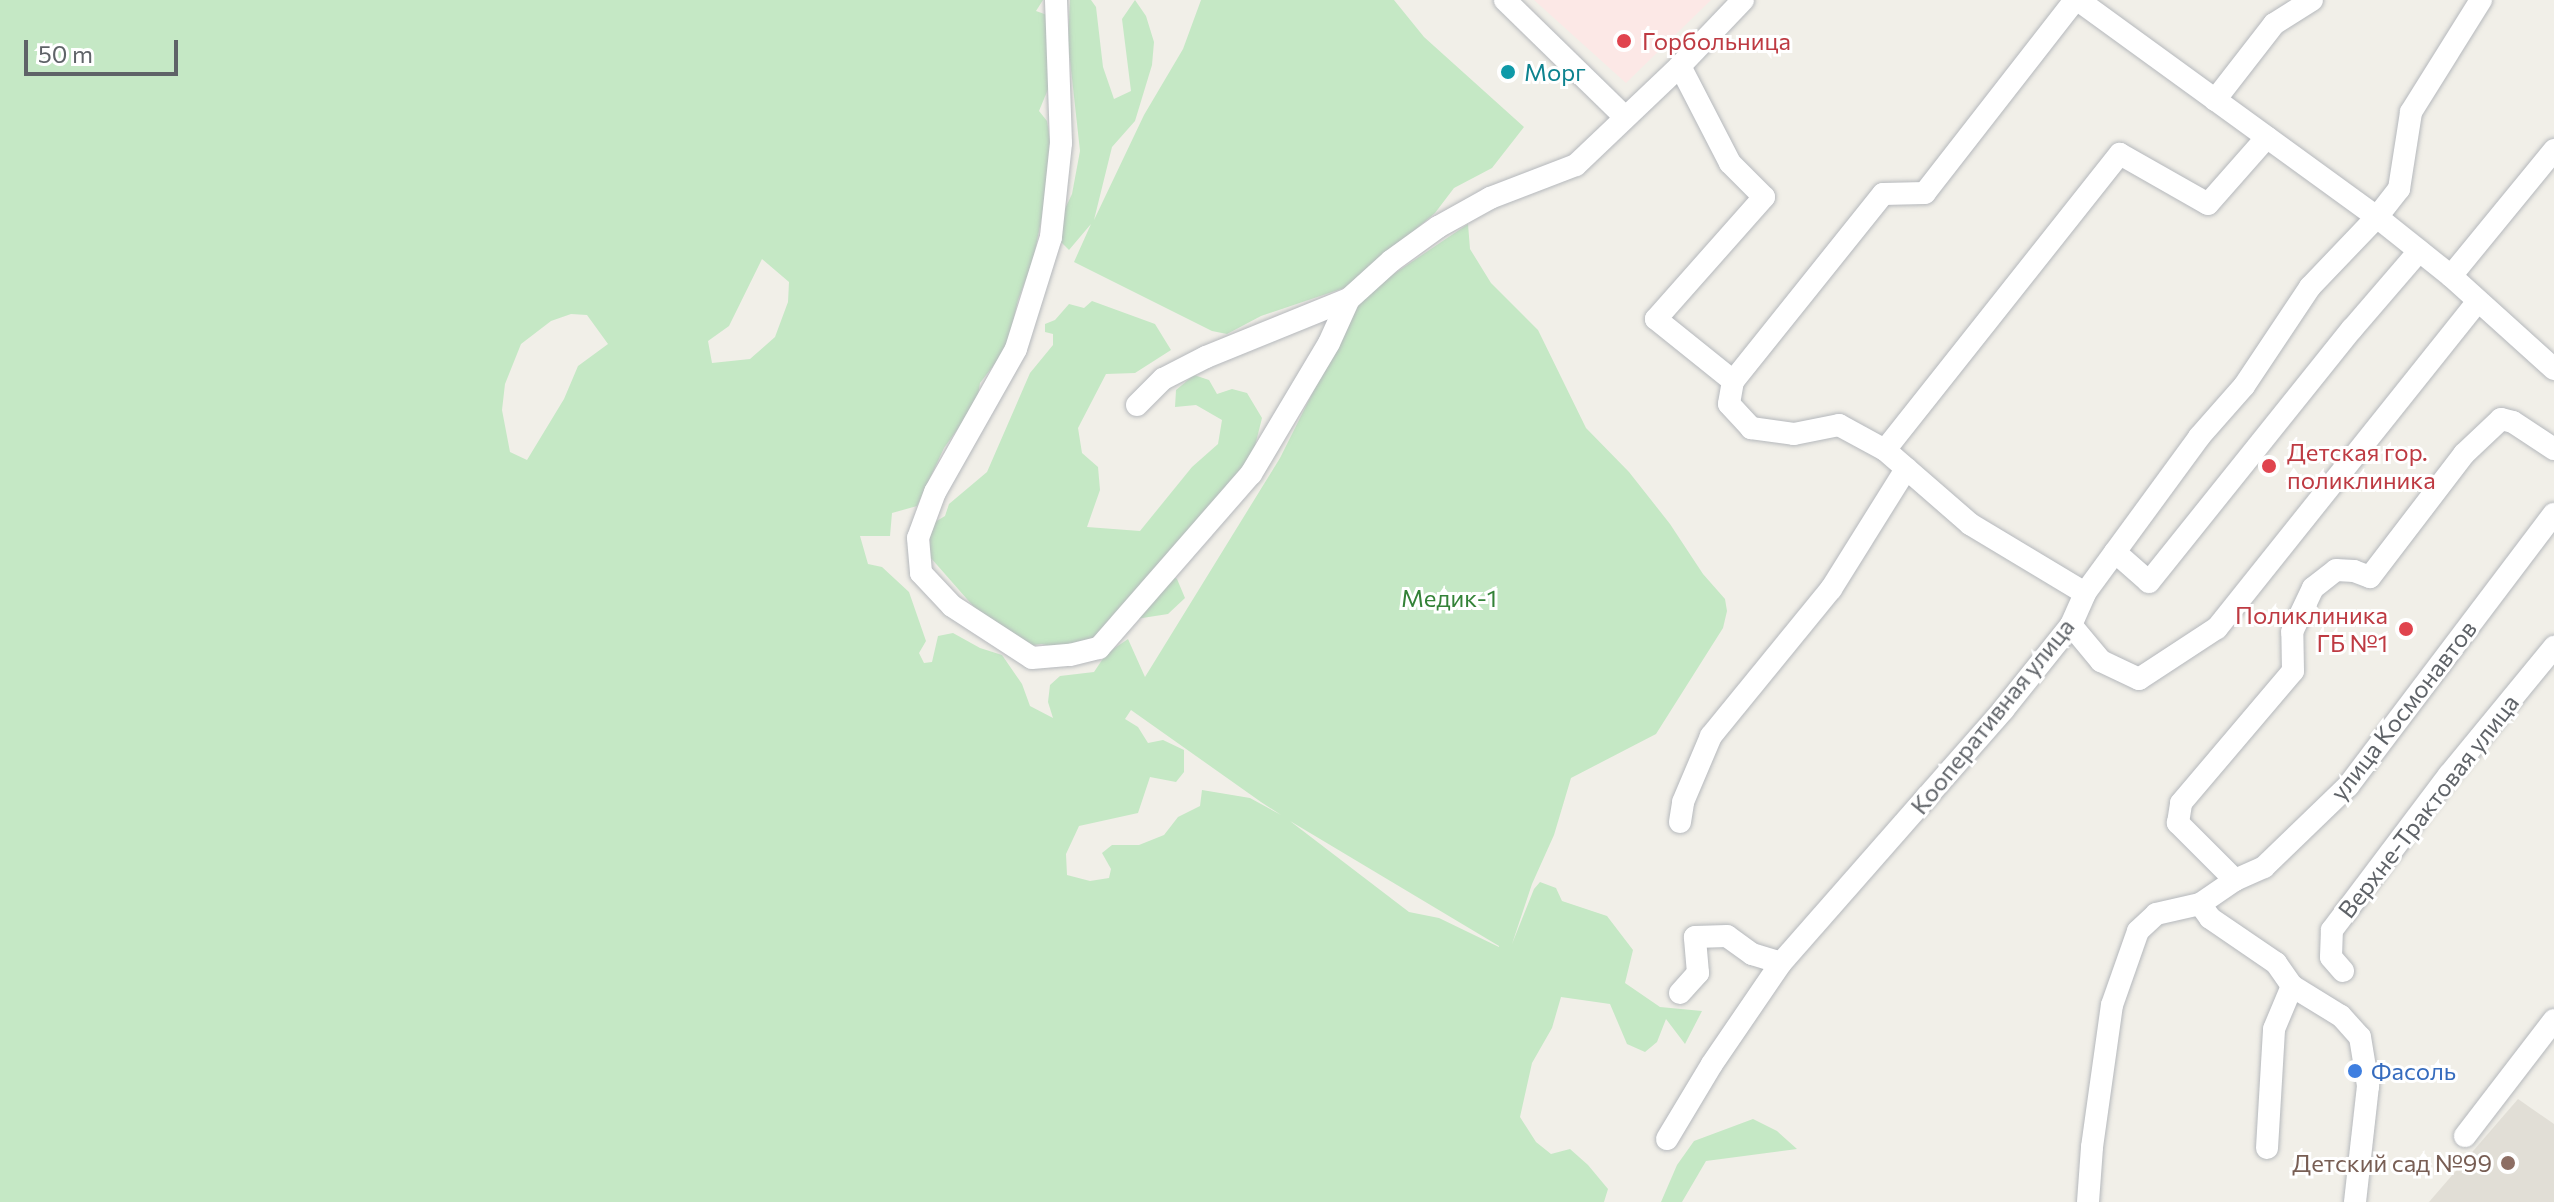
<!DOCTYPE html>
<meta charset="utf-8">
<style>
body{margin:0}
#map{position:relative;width:2554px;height:1202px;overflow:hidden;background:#f1efe8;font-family:Commissioner,sans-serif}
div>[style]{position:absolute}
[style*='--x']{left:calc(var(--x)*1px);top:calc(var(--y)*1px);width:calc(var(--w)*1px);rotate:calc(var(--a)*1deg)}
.education>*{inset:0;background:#e1ded6}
.medical>*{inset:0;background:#fce8e6}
.green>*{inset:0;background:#c5e8c5}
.roads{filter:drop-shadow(0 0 2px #b5b8bc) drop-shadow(0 0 2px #b5b8bc)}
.minor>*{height:22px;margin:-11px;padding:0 11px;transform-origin:11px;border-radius:11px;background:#fff}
.dots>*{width:22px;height:22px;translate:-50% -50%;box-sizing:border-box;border:4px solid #fff;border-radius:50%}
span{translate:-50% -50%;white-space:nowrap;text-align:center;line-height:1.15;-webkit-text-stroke:6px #fff;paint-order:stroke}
.health-label{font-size:24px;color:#be3a42}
.left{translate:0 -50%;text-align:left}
.right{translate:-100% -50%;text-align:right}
.culture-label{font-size:24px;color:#0d838f}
.park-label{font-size:24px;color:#348238}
.street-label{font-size:24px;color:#5f6368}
.shop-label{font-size:24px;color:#366cbe}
.education-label{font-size:24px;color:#785e54}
.scale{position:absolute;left:24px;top:40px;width:154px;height:36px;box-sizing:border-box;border:4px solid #5f6368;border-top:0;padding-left:10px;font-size:24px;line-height:28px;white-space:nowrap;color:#5f6368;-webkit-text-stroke:6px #fff;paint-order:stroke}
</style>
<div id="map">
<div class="education">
<div style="clip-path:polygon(2518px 1099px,2554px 1124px,2554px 1202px,2429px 1202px)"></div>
</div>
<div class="medical">
<div style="clip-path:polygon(1534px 0,1711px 0,1626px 83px)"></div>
</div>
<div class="green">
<div style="clip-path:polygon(evenodd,0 0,1043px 0,1036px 11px,1050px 16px,1053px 77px,1039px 111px,1047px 121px,1050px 139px,1044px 206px,1033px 261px,1018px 300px,1007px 348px,980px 383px,977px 402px,944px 448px,917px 506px,892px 513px,890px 536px,860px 536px,868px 564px,882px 567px,909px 592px,926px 641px,919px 653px,924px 663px,932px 662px,938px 636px,953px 633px,980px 648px,1002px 655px,1022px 684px,1030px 706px,1053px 718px,1048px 702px,1050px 685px,1060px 676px,1094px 672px,1106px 654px,1128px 639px,1145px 677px,1280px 458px,1361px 296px,1468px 224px,1470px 249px,1491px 283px,1538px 330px,1586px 428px,1629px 472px,1670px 524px,1703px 574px,1725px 599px,1727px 611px,1723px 628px,1656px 734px,1571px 778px,1554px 835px,1532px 884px,1512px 944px,1534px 889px,1540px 882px,1556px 888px,1562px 901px,1607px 916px,1633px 950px,1625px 983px,1660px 1007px,1702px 1011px,1685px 1044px,1666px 1019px,1657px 1042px,1645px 1052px,1627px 1044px,1610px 1004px,1561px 997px,1552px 1028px,1532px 1063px,1520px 1117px,1536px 1142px,1551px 1154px,1570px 1149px,1588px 1165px,1608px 1189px,1604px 1202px,0 1202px,0 0,762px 259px,789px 282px,788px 302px,775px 337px,750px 359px,712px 363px,708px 341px,729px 326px,762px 259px,0 0,571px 314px,587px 315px,608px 344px,578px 366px,564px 399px,527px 460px,510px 452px,502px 410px,505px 384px,521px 344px,551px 321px,571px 314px,0 0,1131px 710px,1261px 802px,1281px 815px,1250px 798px,1202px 790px,1200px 806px,1178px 817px,1164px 835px,1139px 845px,1112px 845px,1102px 853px,1111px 869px,1109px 878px,1090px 881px,1067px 875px,1066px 854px,1079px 826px,1138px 813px,1150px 777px,1176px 782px,1184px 772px,1184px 750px,1163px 740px,1148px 743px,1138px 727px,1125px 719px,1131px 710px,0 0,1290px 821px,1499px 946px,1499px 947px,1439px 918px,1409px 912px,1290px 821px)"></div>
<div style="clip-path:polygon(1070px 0,1091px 0,1096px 7px,1103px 67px,1114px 99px,1131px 91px,1122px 19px,1135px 0,1146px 16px,1154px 42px,1152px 65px,1135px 121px,1112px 147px,1094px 220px,1144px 115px,1183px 49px,1201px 0,1394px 0,1424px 37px,1524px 127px,1492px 168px,1454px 188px,1435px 213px,1347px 287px,1261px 316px,1227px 334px,1212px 331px,1074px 262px,1091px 224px,1069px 250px,1053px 234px,1072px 194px,1080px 151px,1068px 42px)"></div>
<div style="clip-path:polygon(1092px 301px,1155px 324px,1171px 350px,1135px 373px,1106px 374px,1078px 428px,1082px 453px,1098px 467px,1100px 490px,1087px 527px,1140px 531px,1192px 467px,1218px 444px,1222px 420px,1196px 405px,1175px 407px,1176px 390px,1194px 375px,1209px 380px,1217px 394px,1232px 389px,1247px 393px,1262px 418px,1253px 454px,1227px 485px,1214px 517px,1165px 570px,1177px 579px,1185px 598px,1168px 614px,1123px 621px,1098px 638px,1066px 650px,1042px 644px,1025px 646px,981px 615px,930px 557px,930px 525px,945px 516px,949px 504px,987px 472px,1030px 373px,1053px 345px,1053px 334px,1045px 332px,1045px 324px,1055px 320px,1069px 304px,1084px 308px)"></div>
<div style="clip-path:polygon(1753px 1119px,1777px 1131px,1797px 1149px,1706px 1161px,1682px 1202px,1661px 1202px,1677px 1165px,1694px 1141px)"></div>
</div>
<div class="roads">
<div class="minor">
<div style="--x:1056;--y:0;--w:143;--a:88"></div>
<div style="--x:1061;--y:143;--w:95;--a:96.1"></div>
<div style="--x:1051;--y:237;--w:117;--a:107.4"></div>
<div style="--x:1016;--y:349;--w:164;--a:119.5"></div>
<div style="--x:935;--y:492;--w:49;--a:110.3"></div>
<div style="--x:918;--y:538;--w:35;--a:85"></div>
<div style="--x:921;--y:573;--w:45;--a:46.8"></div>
<div style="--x:952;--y:606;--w:95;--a:33"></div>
<div style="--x:1032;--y:658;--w:38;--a:-5"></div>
<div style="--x:1070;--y:655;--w:30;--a:-14"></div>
<div style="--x:1099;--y:648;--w:231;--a:-48.9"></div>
<div style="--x:1251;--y:474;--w:152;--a:-59.2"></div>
<div style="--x:1329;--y:343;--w:48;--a:-65.6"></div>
<div style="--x:1505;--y:0;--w:166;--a:44.3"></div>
<div style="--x:2075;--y:0;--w:244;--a:127.9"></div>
<div style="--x:1925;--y:193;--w:42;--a:178.6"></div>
<div style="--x:1883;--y:194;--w:240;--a:128.7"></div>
<div style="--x:1733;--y:381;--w:23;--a:100"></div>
<div style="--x:1729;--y:404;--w:33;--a:47"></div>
<div style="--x:1751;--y:428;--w:43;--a:7.9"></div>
<div style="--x:1794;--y:434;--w:46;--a:-11.3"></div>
<div style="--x:1839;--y:425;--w:52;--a:28.5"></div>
<div style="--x:1885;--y:450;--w:113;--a:41"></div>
<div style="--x:1970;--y:524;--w:134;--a:31"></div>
<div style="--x:2078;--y:0;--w:369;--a:36"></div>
<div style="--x:2377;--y:217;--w:95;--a:38.6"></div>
<div style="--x:2451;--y:276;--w:139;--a:42.1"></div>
<div style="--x:1680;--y:66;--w:109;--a:62.7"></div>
<div style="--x:1730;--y:163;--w:48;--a:45"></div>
<div style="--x:1764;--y:197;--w:163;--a:131.5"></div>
<div style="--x:1656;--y:319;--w:99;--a:38.8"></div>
<div style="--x:2215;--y:100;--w:96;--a:-52.2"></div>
<div style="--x:2274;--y:24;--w:45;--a:-32.3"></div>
<div style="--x:2451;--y:276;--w:163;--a:-50.7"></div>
<div style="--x:1137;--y:405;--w:37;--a:-45"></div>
<div style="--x:1163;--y:379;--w:48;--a:-27.1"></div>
<div style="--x:1206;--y:357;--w:154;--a:-22.1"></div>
<div style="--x:1349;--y:299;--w:57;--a:-42.1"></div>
<div style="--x:1391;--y:261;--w:58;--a:-35.9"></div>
<div style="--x:1438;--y:227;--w:60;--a:-29.1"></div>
<div style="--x:1490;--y:198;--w:92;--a:-21"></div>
<div style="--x:1576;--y:165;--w:144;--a:-43.6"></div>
<div style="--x:1680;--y:66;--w:91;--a:-46.3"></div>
<div style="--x:1885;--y:450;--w:378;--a:-51.6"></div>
<div style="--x:2120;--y:154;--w:101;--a:29.6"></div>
<div style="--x:2208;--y:204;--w:89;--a:-48.6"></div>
<div style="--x:2115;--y:552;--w:45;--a:41.4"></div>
<div style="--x:2149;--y:582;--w:324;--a:-51.3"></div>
<div style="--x:2352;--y:329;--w:103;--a:-49.3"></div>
<div style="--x:2071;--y:625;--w:47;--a:50.2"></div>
<div style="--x:2101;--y:661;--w:42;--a:25.3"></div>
<div style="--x:2139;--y:679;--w:93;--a:-33.2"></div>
<div style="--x:2217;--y:628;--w:417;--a:-51.4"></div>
<div style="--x:1680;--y:822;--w:20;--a:-81"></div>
<div style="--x:1683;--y:802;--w:72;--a:-67"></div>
<div style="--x:1711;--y:736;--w:190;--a:-50.8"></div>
<div style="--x:1831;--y:589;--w:142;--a:-58"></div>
<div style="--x:2235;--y:880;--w:81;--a:-135"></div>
<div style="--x:2178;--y:823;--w:20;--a:-81"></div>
<div style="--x:2181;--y:803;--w:173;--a:-49.7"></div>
<div style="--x:2293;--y:671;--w:39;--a:-91"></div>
<div style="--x:2292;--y:632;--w:49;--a:-64.5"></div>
<div style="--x:2313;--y:588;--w:29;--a:-38"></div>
<div style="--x:2336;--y:570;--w:18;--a:3"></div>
<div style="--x:2354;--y:571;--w:17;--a:21"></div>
<div style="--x:2370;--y:577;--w:155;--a:-52.6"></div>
<div style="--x:2464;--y:454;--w:51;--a:-43.4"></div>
<div style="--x:2501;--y:419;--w:12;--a:14"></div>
<div style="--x:2513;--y:422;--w:49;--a:33.4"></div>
<div style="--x:2200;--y:904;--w:17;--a:54"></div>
<div style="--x:2210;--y:918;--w:80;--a:34.3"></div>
<div style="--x:2276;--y:963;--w:28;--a:55"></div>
<div style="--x:2292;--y:986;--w:57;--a:31.5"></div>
<div style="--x:2341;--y:1016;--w:28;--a:48"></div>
<div style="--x:2360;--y:1037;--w:50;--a:80.7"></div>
<div style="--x:2368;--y:1086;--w:117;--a:96.4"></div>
<div style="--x:2343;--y:971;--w:18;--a:-131"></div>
<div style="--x:2331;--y:957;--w:27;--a:-88"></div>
<div style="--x:2332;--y:930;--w:194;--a:-53"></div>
<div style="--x:2449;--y:775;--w:166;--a:-50.6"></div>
<div style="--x:1680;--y:993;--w:27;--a:-48"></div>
<div style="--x:1698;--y:973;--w:36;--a:-95"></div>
<div style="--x:1695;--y:937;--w:32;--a:-2"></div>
<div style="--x:1727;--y:936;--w:31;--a:36"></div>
<div style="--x:1752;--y:954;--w:30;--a:17"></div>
<div style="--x:2465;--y:1136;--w:146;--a:-52.5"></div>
<div style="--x:1667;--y:1139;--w:87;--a:-59"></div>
<div style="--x:1712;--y:1064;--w:122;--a:-55.7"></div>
<div style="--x:1781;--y:963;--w:337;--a:-48.7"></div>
<div style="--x:2003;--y:710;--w:109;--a:-51.3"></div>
<div style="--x:2071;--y:625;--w:35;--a:-66"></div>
<div style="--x:2085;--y:593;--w:193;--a:-53.8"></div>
<div style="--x:2199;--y:437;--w:68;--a:-48.6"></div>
<div style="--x:2244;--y:386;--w:119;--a:-56.3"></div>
<div style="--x:2310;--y:287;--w:97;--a:-46.3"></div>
<div style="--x:2377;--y:217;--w:36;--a:-52"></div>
<div style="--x:2399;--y:189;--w:78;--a:-81.1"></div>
<div style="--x:2411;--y:112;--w:132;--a:-58"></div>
<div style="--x:2267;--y:1148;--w:119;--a:-86.6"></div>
<div style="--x:2274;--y:1029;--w:47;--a:-67.3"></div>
<div style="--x:2088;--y:1202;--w:55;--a:-85.8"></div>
<div style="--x:2092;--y:1147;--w:143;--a:-82"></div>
<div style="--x:2112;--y:1005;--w:78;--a:-70.6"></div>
<div style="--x:2138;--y:931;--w:25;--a:-43"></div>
<div style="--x:2156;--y:914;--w:45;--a:-12.8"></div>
<div style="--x:2200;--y:904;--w:42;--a:-34.4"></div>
<div style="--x:2235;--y:880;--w:32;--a:-24"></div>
<div style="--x:2264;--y:867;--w:117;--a:-44"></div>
<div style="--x:2348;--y:786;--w:341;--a:-52.9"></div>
</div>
</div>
<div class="dots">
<div style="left:1624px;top:41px;background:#e0444e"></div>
<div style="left:1508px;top:72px;background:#0f9aa8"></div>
<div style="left:2269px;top:466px;background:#e0444e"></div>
<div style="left:2406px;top:629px;background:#e0444e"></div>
<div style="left:2355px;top:1071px;background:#3f7fe0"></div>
<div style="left:2508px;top:1163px;background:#8d6e63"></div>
</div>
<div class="health-label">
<span class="left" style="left:1642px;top:41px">Горбольница</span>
<span class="left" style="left:2287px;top:466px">Детская гор.<br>поликлиника</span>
<span class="right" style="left:2388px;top:629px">Поликлиника<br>ГБ №1</span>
</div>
<div class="culture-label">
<span class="left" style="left:1524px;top:72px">Морг</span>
</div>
<div class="park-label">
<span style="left:1449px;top:598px">Медик-1</span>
</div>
<div class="street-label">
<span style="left:2403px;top:710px;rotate:-52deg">улица Космонавтов</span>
<span style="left:1992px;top:716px;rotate:-51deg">Кооперативная улица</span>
<span style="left:2428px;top:806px;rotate:-52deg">Верхне-Трактовая улица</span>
</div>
<div class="shop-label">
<span class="left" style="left:2371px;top:1071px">Фасоль</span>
</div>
<div class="education-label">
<span class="right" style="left:2492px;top:1163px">Детский сад №99</span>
</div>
<div class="scale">50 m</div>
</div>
